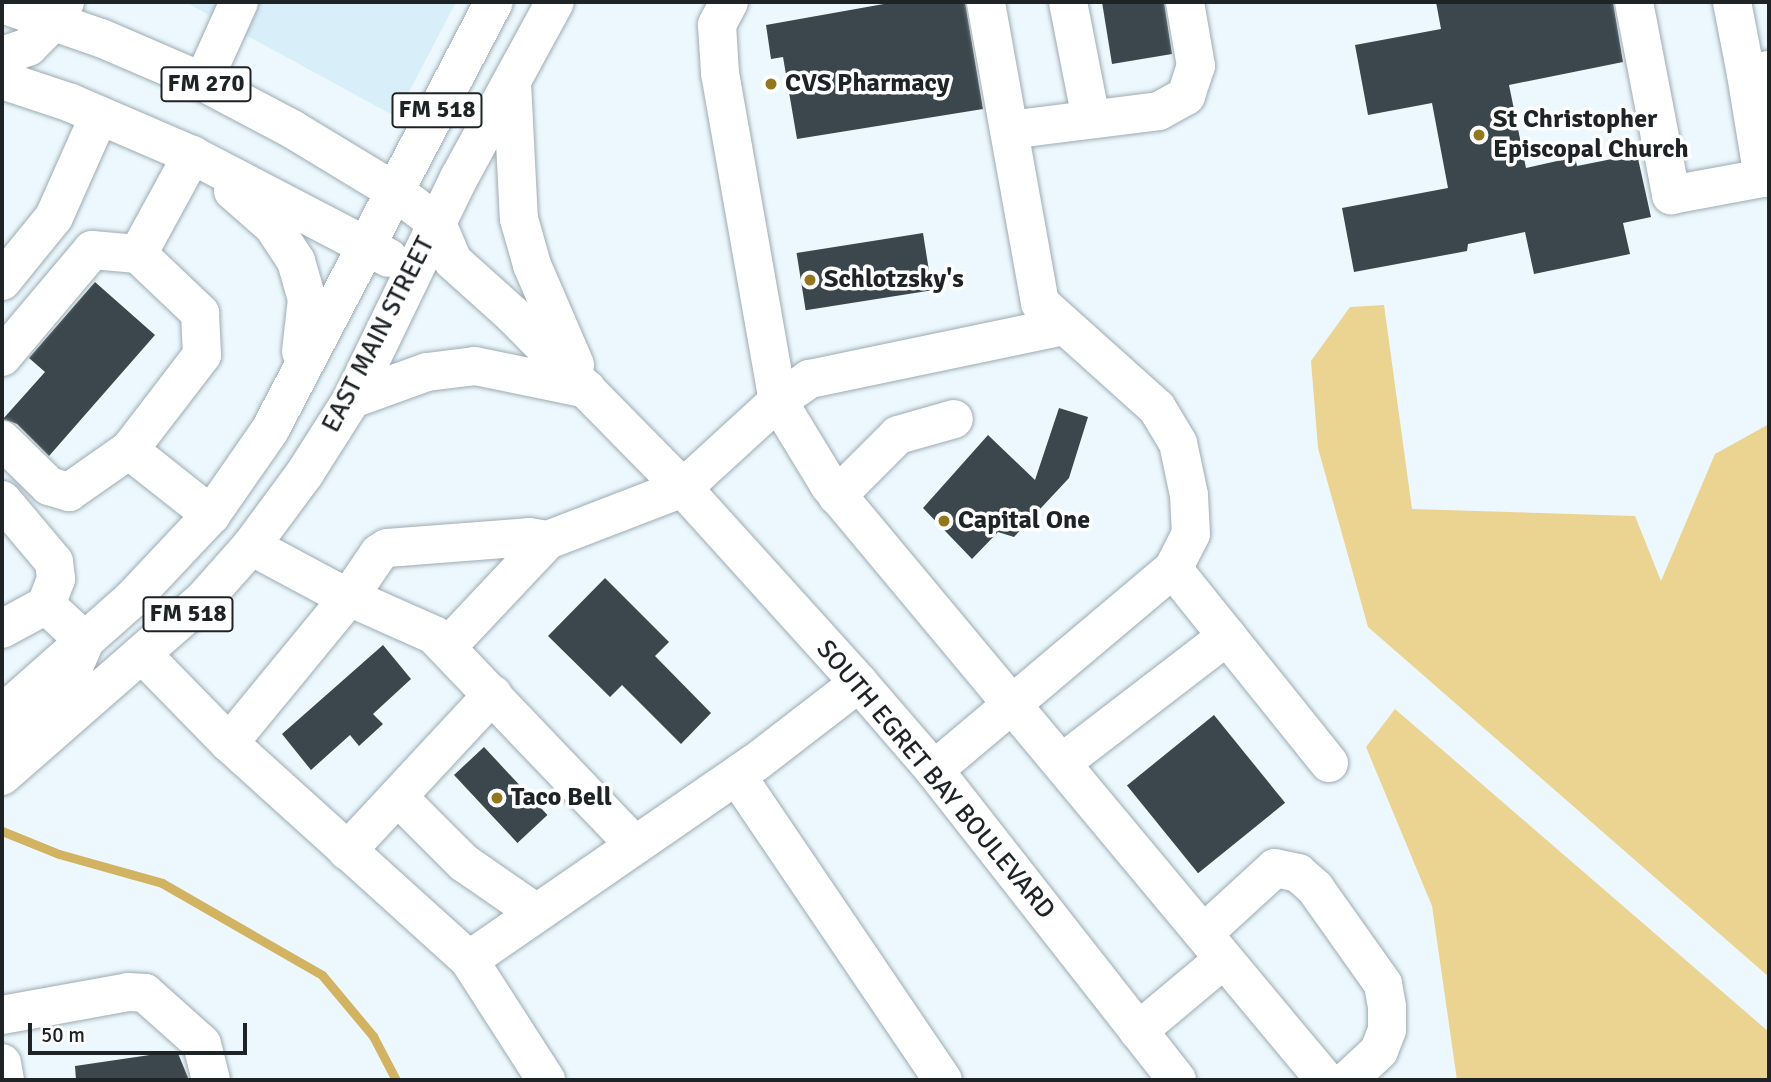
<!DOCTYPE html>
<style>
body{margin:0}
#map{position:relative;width:1771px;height:1082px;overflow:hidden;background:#ecf8fe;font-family:Signika,sans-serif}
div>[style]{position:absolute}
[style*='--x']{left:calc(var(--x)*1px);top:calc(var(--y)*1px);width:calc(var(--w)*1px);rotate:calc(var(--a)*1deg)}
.built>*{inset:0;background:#d8effa}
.green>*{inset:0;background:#ebd492}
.stream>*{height:9px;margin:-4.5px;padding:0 4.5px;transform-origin:4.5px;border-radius:4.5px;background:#d1b361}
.building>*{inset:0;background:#3b474d;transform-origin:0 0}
.roads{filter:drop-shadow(0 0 2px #9dabb2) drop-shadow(0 0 2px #9dabb2)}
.minor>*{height:38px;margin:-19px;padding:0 19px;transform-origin:19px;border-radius:19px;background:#fff}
.major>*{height:38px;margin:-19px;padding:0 19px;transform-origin:19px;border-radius:19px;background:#fff}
.dots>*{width:19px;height:19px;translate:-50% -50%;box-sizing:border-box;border:4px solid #fff;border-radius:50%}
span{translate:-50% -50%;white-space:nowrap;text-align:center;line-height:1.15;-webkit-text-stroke:7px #fff;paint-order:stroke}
.shield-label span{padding:2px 5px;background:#fff;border:2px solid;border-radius:5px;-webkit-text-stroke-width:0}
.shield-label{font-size:24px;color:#1e2326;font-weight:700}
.poi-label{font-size:26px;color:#1e2326;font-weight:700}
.left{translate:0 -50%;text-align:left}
.street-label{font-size:26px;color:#1e2326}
.frame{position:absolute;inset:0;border:4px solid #1e2326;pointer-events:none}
.scale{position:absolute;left:28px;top:1023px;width:219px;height:32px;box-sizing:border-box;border:4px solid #1e2326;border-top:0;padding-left:9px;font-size:21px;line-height:24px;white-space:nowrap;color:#1e2326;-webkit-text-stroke:5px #fff;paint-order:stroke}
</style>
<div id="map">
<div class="built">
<div style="clip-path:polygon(185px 2px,456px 2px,396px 117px)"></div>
</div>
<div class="green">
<div style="clip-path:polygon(1384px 305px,1412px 509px,1635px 516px,1661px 581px,1715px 454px,1769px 424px,1769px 977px,1368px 627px,1318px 448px,1311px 361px,1350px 307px)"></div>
<div style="clip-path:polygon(1395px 709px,1769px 1032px,1769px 1080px,1457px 1080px,1432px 906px,1366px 747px)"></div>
</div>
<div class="stream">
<div style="--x:2;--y:831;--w:61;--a:22"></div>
<div style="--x:59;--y:854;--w:107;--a:15.7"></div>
<div style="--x:162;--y:883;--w:185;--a:29.9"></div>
<div style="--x:322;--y:975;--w:80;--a:50.1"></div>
<div style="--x:373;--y:1036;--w:50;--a:62.4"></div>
</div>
<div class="building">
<div style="clip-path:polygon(895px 2px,965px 2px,983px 109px,797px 139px,783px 57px,771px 59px,766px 25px)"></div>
<div style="clip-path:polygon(1102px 2px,1164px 2px,1172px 54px,1112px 64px)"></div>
<div style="clip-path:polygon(1436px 2px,1613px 2px,1623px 62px,1509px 85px,1526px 168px,1575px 157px,1577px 166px,1637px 154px,1651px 217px,1623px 223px,1630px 254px,1534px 274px,1525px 232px,1468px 244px,1467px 251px,1354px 272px,1342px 208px,1448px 188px,1432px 103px,1368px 115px,1355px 45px,1441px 29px)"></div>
<div style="left:923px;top:233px;width:58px;height:128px;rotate:81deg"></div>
<div style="clip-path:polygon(95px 282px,155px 335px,49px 456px,17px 424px,3px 419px,45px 372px,29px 358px)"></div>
<div style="clip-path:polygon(1059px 408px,1088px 417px,1069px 478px,1014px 537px,998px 532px,972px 559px,923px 508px,988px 435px,1035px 480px)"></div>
<div style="clip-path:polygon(605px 578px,669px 642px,655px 656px,711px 713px,681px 744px,622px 685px,610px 697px,548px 636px)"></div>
<div style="clip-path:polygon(383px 645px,411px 679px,373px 714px,383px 724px,359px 746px,350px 735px,311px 770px,282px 734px)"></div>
<div style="left:1214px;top:715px;width:113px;height:112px;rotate:51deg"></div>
<div style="left:484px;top:747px;width:93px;height:41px;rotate:47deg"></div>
<div style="clip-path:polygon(177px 1051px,189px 1080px,76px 1080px,75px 1066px)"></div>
</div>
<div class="roads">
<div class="minor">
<div style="--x:729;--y:2;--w:26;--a:118"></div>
<div style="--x:717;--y:25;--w:48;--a:86.4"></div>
<div style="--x:720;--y:73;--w:333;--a:80"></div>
<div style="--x:778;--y:401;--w:98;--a:58.7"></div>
<div style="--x:829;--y:485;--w:775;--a:50.18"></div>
<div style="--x:1068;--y:2;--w:119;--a:78.9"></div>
<div style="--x:1634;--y:2;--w:197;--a:79.1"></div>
<div style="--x:1671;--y:195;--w:94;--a:-10.5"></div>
<div style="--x:1763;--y:178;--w:105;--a:-99.3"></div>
<div style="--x:1746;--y:74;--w:23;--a:-10"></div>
<div style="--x:1732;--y:2;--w:73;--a:79"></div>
<div style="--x:203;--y:82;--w:88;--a:-65.8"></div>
<div style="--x:1009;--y:130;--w:151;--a:-7.2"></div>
<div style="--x:1159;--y:111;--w:31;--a:-29"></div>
<div style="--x:1186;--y:96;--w:32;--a:-72"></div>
<div style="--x:1196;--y:66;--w:65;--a:-99.8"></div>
<div style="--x:138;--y:254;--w:113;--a:-61.4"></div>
<div style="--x:2;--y:281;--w:82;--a:-50.9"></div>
<div style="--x:54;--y:217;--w:111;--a:-66"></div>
<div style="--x:2;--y:357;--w:140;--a:-49.9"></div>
<div style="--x:92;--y:250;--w:46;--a:5"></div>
<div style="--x:138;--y:254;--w:86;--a:43.6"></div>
<div style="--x:200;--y:313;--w:42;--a:87.3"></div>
<div style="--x:202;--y:355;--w:120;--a:127.5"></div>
<div style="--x:129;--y:450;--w:105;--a:38.4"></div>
<div style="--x:2;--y:440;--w:66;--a:44.4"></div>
<div style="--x:49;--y:486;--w:21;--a:17"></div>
<div style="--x:69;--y:492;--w:73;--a:-35"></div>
<div style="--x:837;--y:496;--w:86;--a:-45"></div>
<div style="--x:898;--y:435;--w:58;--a:-15.9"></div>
<div style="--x:2;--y:500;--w:81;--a:50"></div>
<div style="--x:54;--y:562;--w:17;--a:83"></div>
<div style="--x:56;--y:579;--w:28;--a:111"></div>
<div style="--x:46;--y:605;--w:50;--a:151.4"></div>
<div style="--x:251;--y:546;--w:93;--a:28.2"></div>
<div style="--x:333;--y:590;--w:111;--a:24"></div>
<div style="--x:434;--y:635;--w:291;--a:46.3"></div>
<div style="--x:1173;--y:569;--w:249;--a:51.2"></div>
<div style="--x:447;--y:647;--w:147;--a:-46.7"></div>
<div style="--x:548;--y:540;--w:145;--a:-21.1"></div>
<div style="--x:683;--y:488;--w:129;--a:-42.5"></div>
<div style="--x:778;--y:401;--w:39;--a:-35"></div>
<div style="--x:810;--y:379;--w:258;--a:-11.8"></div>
<div style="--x:143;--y:655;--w:123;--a:45.7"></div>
<div style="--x:229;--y:743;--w:324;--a:42.1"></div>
<div style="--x:469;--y:960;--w:347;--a:-34.6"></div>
<div style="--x:755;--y:763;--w:131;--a:-37.6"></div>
<div style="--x:229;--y:743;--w:189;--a:-50.6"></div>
<div style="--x:349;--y:597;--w:53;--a:-55.7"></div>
<div style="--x:379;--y:553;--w:9;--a:-32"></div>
<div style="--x:387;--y:548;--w:142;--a:-4.4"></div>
<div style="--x:529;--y:537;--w:19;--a:9"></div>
<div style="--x:2;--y:744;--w:84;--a:-41.6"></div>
<div style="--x:65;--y:688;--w:51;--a:-66.9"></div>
<div style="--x:85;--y:641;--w:53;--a:-137.3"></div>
<div style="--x:1063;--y:762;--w:207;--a:-37.5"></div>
<div style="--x:934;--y:770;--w:312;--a:-40.1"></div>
<div style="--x:1173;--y:569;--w:39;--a:-63"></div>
<div style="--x:1191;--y:534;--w:39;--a:-93"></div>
<div style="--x:1189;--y:495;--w:53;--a:-101.9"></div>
<div style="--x:1178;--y:443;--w:41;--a:-121"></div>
<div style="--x:1157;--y:408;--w:157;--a:-138.1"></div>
<div style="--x:1040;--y:303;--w:306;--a:-100.2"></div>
<div style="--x:737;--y:776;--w:367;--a:55.9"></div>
<div style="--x:398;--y:797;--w:93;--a:45"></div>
<div style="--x:464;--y:863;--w:86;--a:34.6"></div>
<div style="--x:347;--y:851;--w:214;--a:-47.1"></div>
<div style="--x:1204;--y:933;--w:96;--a:-42.5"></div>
<div style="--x:1275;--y:868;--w:24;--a:12"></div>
<div style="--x:1298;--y:873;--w:23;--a:41"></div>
<div style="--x:1315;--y:888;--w:118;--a:54.7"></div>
<div style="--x:1383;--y:984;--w:23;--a:80"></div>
<div style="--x:1387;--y:1007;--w:23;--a:90"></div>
<div style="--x:1387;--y:1030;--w:22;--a:111"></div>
<div style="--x:1379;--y:1051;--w:42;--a:136.9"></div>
<div style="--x:469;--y:960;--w:143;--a:57.3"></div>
<div style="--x:2;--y:1015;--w:128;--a:-10.3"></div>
<div style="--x:128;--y:992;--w:17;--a:3"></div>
<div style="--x:145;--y:993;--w:76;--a:41.8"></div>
<div style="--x:202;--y:1044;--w:37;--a:76"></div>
<div style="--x:1138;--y:1031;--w:112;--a:-39.9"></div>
<div style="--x:2;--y:1063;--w:17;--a:80"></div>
</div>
<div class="major">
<div style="--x:2;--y:4;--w:105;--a:19"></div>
<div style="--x:101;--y:38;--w:111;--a:23.3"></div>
<div style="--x:203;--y:82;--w:101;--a:27.8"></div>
<div style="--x:292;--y:129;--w:122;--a:31.2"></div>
<div style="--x:396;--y:192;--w:51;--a:37.1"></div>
<div style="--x:437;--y:223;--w:41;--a:67.2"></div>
<div style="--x:453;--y:261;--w:81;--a:42"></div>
<div style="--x:513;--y:315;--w:243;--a:45.5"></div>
<div style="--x:683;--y:488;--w:263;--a:47.9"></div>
<div style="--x:859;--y:683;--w:115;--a:49.2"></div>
<div style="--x:934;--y:770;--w:394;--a:51.9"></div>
<div style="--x:2;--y:56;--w:28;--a:-19"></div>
<div style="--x:28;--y:47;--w:37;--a:-45"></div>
<div style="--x:54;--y:21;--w:22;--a:-60"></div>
<div style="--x:2;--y:80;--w:73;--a:18.4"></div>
<div style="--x:71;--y:103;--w:132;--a:23.3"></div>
<div style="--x:192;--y:155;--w:222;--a:27.6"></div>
<div style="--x:512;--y:83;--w:136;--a:87.1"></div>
<div style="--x:519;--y:219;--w:48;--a:74.2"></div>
<div style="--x:532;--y:265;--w:109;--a:66.7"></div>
<div style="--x:233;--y:191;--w:53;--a:41.2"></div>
<div style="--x:273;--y:226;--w:42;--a:56.7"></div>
<div style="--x:296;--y:261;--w:40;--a:74"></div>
<div style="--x:307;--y:299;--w:53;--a:96.5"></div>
<div style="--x:352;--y:399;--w:80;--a:-19.8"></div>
<div style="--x:427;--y:372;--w:48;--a:-7.1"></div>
<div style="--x:475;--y:366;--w:114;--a:11.6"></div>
<div style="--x:2;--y:714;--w:174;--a:-41.5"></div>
<div style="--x:132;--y:599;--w:115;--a:-46.8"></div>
<div style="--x:211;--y:515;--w:103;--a:-55.2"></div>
<div style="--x:270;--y:430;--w:483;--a:-62.4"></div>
<div style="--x:2;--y:776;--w:269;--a:-41.2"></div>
<div style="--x:204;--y:599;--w:71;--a:-48.4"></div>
<div style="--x:251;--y:546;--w:91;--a:-53.5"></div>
<div style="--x:305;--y:473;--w:88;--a:-57.6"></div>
<div style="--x:352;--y:399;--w:246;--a:-64.2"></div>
<div style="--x:459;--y:178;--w:200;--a:-61.4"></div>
</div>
</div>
<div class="dots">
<div style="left:771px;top:84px;background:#93771e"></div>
<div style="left:1479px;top:135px;background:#93771e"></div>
<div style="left:810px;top:280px;background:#93771e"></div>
<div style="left:944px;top:521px;background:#93771e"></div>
<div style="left:497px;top:798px;background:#93771e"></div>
</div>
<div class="shield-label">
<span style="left:206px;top:84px">FM 270</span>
<span style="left:437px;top:110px">FM 518</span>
<span style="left:188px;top:614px">FM 518</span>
</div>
<div class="poi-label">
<span class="left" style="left:785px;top:84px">CVS Pharmacy</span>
<span class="left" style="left:1493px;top:135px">St Christopher<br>Episcopal Church</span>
<span class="left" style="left:824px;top:280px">Schlotzsky's</span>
<span class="left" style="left:958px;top:521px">Capital One</span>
<span class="left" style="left:511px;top:798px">Taco Bell</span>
</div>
<div class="street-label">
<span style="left:379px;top:335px;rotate:-63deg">EAST MAIN STREET</span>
<span style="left:935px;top:780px;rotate:50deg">SOUTH EGRET BAY BOULEVARD</span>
</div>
<div class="frame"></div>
<div class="scale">50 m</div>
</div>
